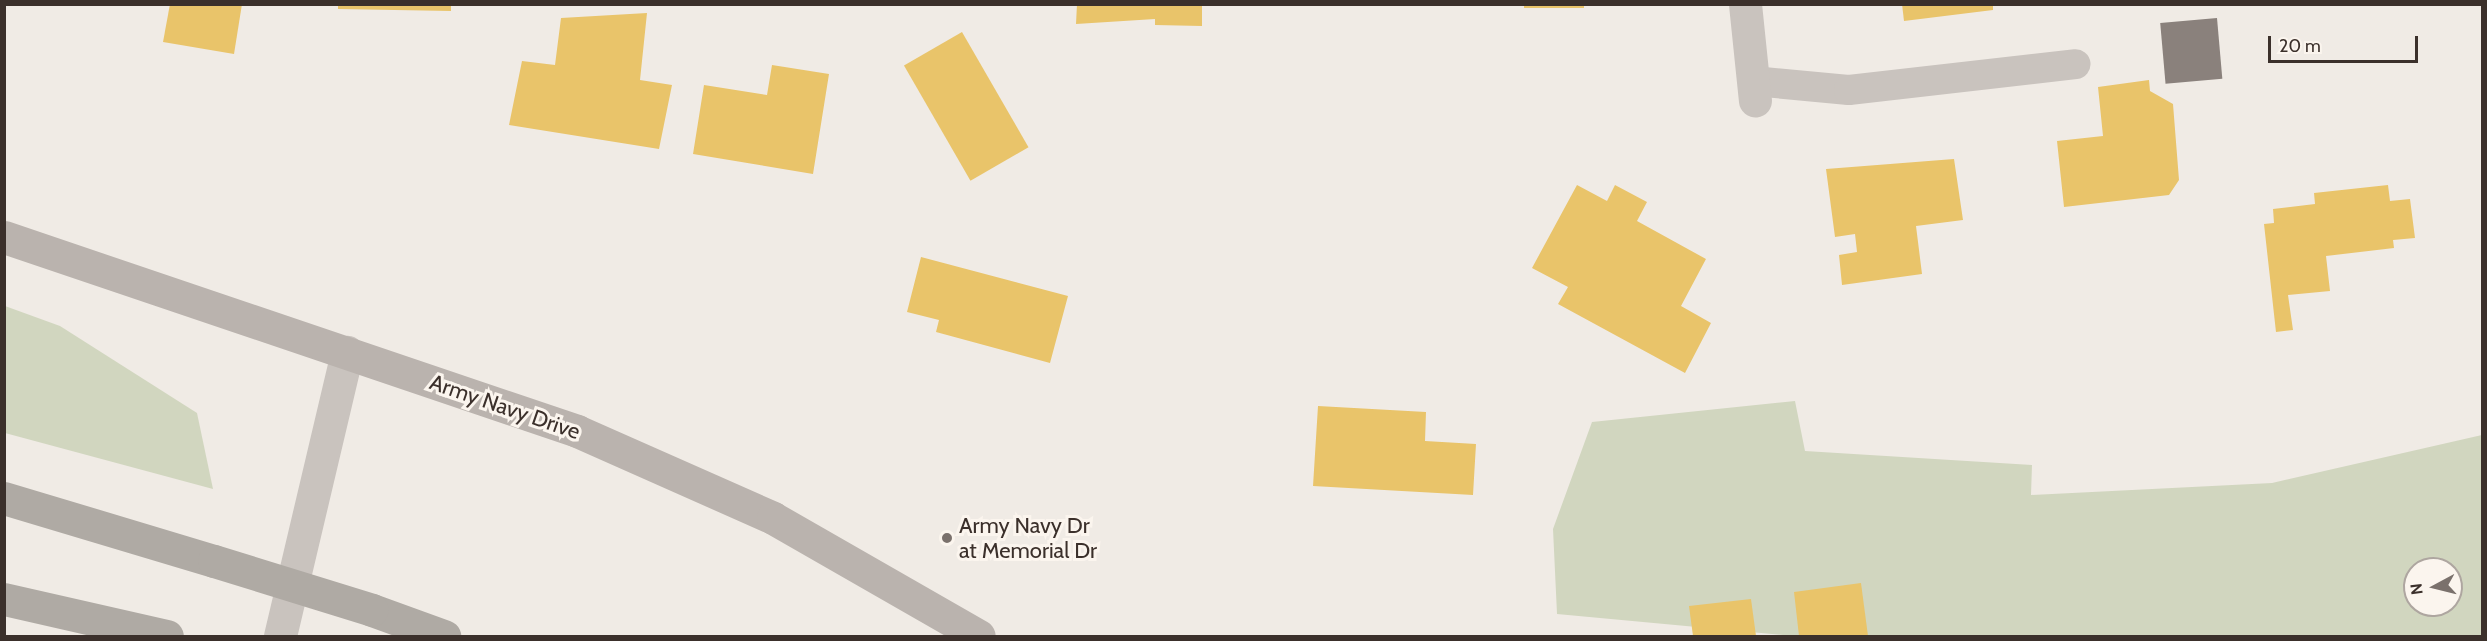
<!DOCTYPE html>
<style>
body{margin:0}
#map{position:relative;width:2487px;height:641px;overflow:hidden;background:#f0ebe5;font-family:Cabin,sans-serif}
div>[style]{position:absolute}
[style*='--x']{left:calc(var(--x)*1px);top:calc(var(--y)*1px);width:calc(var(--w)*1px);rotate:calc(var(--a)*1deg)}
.green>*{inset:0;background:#d1d6bf}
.homes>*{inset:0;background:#e9c46a;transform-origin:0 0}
.industry>*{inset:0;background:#8a817c;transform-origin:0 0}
.lane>*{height:30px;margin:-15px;padding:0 15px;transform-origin:15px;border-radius:15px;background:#c9c3be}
.street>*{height:33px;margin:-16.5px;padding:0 16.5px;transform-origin:16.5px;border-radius:16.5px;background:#c9c3be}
.secondary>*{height:33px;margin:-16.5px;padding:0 16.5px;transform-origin:16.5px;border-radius:16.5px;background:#bab3ae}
.highway>*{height:33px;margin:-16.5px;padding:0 16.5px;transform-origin:16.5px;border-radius:16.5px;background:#afaaa4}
.highway-bridge>*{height:33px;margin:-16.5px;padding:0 16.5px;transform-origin:16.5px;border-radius:16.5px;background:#afaaa4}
.dots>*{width:16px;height:16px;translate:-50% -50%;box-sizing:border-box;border:3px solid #fbf5ee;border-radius:50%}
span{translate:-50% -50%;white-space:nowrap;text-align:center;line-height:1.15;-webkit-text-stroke:6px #fbf5ee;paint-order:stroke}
.street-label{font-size:22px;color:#3b302b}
.poi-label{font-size:22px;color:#3b302b}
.left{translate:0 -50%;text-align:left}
.frame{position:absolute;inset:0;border:6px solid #3b302b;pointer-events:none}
.north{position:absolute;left:2403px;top:557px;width:60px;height:60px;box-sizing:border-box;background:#fbf5ee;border:2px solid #aea6a0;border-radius:50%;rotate:263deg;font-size:16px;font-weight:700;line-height:24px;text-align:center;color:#3b302b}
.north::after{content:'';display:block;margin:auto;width:21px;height:27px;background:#7a716c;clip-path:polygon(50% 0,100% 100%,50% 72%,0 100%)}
.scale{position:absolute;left:2268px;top:36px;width:150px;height:27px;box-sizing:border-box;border:3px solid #3b302b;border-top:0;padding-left:8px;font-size:18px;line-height:21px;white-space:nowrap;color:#3b302b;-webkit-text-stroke:4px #fbf5ee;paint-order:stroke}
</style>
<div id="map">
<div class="green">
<div style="clip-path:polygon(5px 306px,60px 326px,197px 413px,213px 489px,5px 433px)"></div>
<div style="clip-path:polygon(evenodd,1795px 401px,1805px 451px,2032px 465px,2031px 495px,2272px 483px,2482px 435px,2482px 636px,1793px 636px,1557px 614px,1553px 529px,1592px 422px,1795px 401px,2415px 569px,2451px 569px,2451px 605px,2415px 605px,2415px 569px)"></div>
</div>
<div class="homes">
<div style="clip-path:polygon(170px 4px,242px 4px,234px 54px,163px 42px)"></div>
<div style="clip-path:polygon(338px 4px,451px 4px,451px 11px,338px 9px)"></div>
<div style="clip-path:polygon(1077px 4px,1202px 4px,1202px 26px,1155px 25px,1155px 19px,1076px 24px)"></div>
<div style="left:1524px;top:4px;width:60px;height:4px"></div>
<div style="clip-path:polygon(1902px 4px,1993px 4px,1993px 10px,1904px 21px)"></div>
<div style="clip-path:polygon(647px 13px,640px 80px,672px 85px,659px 149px,509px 125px,522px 61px,555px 65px,561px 18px)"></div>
<div style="left:962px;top:32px;width:133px;height:67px;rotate:60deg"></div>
<div style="clip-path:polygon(772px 65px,829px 74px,813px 174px,693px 154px,704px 85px,767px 95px)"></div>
<div style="clip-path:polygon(2149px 80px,2150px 91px,2173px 104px,2179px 180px,2169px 195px,2064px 207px,2057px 141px,2103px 136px,2098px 87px)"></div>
<div style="clip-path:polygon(1954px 159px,1963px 220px,1916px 226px,1922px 274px,1842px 285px,1839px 255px,1857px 252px,1855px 234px,1835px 237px,1826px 169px)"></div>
<div style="clip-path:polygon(1577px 185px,1607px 201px,1615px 185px,1647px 202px,1637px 221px,1706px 259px,1681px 306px,1711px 323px,1685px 373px,1558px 304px,1568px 287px,1532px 268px)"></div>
<div style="clip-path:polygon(2388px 185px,2390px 201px,2410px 199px,2415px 238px,2393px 240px,2394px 248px,2326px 256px,2330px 291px,2288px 295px,2293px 330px,2276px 332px,2264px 224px,2274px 223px,2273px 209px,2315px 204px,2314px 193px)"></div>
<div style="clip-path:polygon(921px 257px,1068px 296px,1050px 363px,936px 332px,939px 320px,907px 312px)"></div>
<div style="clip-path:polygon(1318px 406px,1426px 412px,1425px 441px,1476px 444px,1473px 495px,1313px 486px)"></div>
<div style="clip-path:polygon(1861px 583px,1868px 636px,1799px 636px,1794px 592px)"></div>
<div style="clip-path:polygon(1751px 599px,1756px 636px,1693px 636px,1689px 606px)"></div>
</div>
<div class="industry">
<div style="left:2217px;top:18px;width:61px;height:57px;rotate:85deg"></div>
</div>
<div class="lane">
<div style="--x:1753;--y:81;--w:96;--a:5.4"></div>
<div style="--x:1849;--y:90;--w:228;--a:-6.5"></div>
</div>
<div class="street">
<div style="--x:1745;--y:4;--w:97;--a:84.1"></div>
<div style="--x:280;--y:636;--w:292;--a:-76.7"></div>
</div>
<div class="secondary">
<div style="--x:4;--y:237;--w:605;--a:18.7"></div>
<div style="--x:577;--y:431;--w:214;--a:23.9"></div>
<div style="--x:773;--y:518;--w:237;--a:29.8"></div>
</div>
<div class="highway">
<div style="--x:4;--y:498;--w:219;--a:16.7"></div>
<div style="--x:4;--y:599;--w:167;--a:12.8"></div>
<div style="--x:372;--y:610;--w:77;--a:19.9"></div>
</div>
<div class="highway-bridge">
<div style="--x:214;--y:561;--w:165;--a:17.2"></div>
</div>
<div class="dots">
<div style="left:947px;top:538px;background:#7a716c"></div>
</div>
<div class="street-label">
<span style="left:505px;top:407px;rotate:19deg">Army Navy Drive</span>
</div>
<div class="poi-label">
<span class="left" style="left:959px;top:538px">Army Navy Dr<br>at Memorial Dr</span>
</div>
<div class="frame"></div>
<div class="north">N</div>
<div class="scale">20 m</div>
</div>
